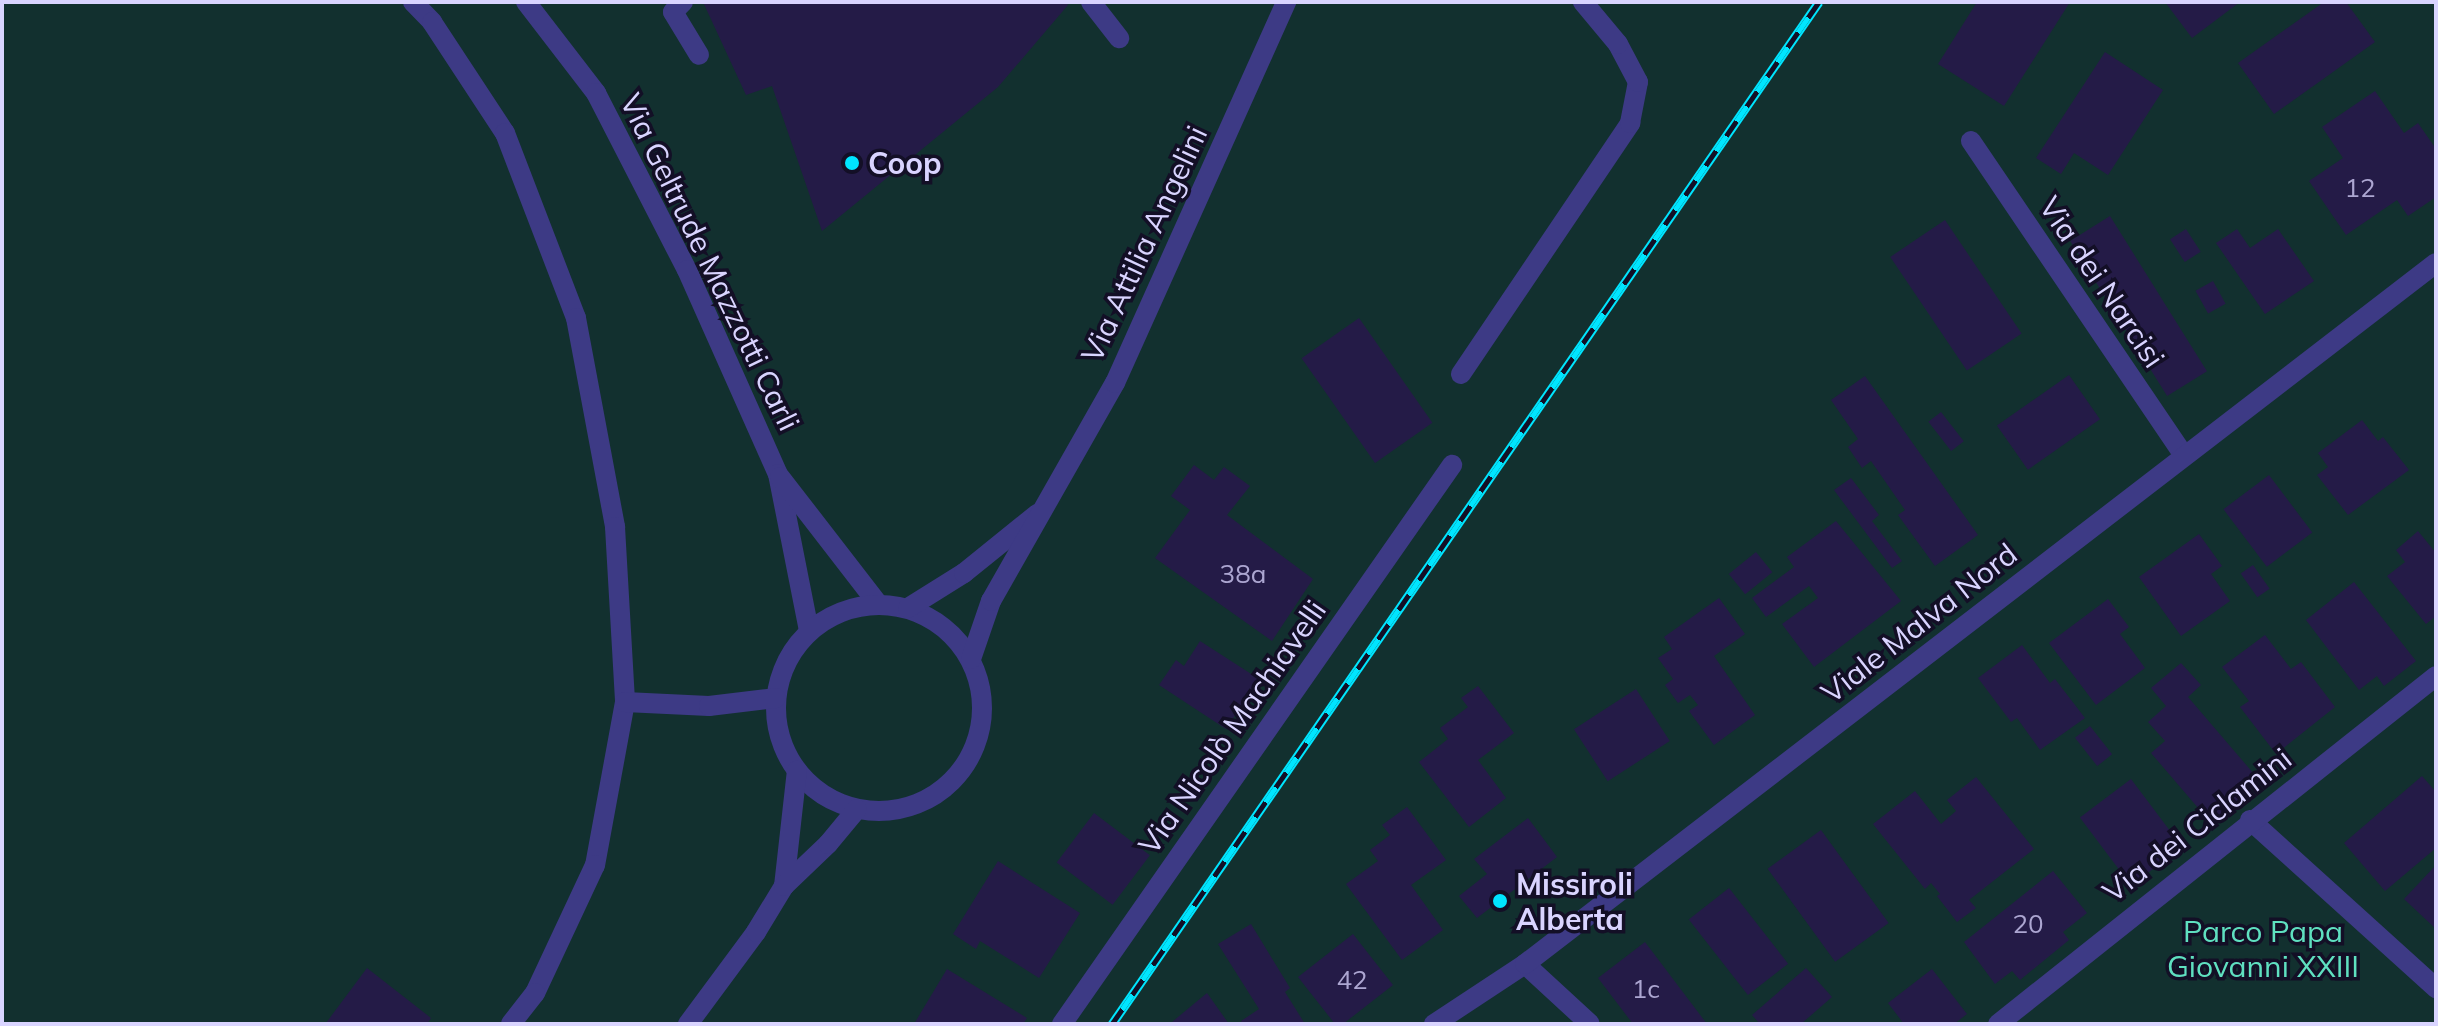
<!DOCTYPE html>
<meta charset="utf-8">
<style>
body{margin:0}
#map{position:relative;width:2438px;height:1026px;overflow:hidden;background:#130f26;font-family:Mulish,sans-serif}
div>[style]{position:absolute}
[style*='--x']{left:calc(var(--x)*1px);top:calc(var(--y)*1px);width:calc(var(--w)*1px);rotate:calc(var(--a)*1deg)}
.green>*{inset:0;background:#12302f;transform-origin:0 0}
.building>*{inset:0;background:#241b47;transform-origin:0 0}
.minor>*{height:20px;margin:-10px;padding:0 10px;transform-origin:10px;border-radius:10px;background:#3d3a85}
.minor>.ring{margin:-10px;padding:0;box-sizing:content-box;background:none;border:20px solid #3d3a85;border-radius:50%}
.rail>*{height:9px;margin-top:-4.5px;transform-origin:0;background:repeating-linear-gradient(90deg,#130f26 0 18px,#00e5ff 0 36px);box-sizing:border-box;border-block:2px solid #00e5ff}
.dots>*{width:22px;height:22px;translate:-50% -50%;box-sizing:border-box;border:4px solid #130f26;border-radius:50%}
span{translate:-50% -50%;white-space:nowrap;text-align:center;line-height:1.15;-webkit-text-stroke:7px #130f26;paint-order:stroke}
.number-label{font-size:26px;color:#aca6d1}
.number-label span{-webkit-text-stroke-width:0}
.poi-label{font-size:30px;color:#d9d4ff;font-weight:700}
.left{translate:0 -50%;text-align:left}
.street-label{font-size:30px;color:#d9d4ff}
.park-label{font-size:30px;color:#5fe0c0}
.frame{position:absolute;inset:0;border:4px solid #d9d4ff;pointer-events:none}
</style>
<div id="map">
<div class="green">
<div style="left:2px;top:2px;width:2434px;height:1022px"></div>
</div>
<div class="building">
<div style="clip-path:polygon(703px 2px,1066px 2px,1068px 5px,998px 87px,822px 231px,772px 86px,746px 95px)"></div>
<div style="clip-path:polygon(1977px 2px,2070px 2px,2004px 106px,1938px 64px)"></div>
<div style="clip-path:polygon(2165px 2px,2240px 2px,2192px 38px)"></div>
<div style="clip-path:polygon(2324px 2px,2346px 2px,2375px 42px,2274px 114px,2238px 63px)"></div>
<div style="clip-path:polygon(2105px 52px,2163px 90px,2108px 175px,2074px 153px,2061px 174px,2036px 158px)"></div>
<div style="clip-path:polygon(2375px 91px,2404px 133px,2418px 123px,2436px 149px,2436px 197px,2408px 216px,2397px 200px,2346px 235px,2309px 181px,2343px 158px,2322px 127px)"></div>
<div style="left:2110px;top:216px;width:183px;height:47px;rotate:58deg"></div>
<div style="left:1945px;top:220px;width:137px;height:66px;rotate:56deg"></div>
<div style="left:2186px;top:229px;width:27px;height:19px;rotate:57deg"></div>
<div style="clip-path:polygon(2237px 229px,2250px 248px,2278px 229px,2314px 281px,2265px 314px,2216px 243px)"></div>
<div style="left:2213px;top:281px;width:26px;height:20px;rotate:61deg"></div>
<div style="left:1359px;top:318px;width:128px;height:70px;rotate:55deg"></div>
<div style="left:2069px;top:375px;width:54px;height:88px;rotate:55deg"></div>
<div style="clip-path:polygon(1865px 376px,1978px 535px,1935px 566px,1898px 515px,1905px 510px,1871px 461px,1862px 468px,1848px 447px,1858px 439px,1831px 400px)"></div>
<div style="left:1941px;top:412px;width:37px;height:16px;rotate:52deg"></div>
<div style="clip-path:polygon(2362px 420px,2378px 441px,2383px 437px,2409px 470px,2348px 515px,2317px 475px,2328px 467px,2318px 453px)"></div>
<div style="clip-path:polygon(1194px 465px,1214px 480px,1224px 467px,1250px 486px,1227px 515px,1313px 579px,1272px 641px,1155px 558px,1190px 510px,1171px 496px)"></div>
<div style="left:2269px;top:475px;width:72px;height:57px;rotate:53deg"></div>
<div style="clip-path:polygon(1851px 478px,1879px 515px,1872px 521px,1902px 561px,1892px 568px,1834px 490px)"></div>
<div style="clip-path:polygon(1836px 521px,1901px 601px,1814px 667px,1782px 624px,1818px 598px,1809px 586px,1766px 617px,1752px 598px,1794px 567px,1787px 557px)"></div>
<div style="clip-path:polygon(2418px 531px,2436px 553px,2436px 616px,2426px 624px,2387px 576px,2405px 562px,2396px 550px)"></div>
<div style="clip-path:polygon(2199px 534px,2222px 566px,2211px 574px,2230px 601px,2181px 636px,2139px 577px)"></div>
<div style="left:1756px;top:552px;width:26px;height:35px;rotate:51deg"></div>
<div style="left:2253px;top:565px;width:29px;height:15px;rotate:55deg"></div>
<div style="clip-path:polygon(2354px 582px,2416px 661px,2384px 686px,2377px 676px,2359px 690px,2306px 620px)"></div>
<div style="clip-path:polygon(1719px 598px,1745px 634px,1714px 656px,1755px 715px,1714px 745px,1689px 711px,1698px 705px,1690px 695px,1678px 703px,1665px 685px,1673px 679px,1658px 658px,1672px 649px,1664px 637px)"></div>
<div style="clip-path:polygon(2108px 599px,2129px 627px,2120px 634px,2145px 668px,2096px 705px,2049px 643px)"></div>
<div style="clip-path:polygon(2265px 635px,2291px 669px,2301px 662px,2335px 707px,2276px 754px,2240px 707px,2249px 701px,2222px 667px)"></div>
<div style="clip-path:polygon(1200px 641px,1259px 679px,1226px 729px,1159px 685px,1176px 660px,1184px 666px)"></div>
<div style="clip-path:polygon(2022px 645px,2050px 683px,2055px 679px,2085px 718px,2040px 750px,2017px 718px,2011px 722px,1978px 678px)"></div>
<div style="clip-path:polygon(2181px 663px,2201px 685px,2188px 697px,2260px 781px,2211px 823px,2151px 753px,2165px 741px,2148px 722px,2166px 706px,2151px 688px)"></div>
<div style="clip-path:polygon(1478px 686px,1514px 733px,1478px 760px,1506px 798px,1469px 827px,1419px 762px,1448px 739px,1440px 728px,1468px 707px,1461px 698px)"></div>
<div style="left:1636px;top:689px;width:62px;height:74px;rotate:57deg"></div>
<div style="left:2090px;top:726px;width:36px;height:19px;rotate:52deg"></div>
<div style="clip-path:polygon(2422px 776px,2436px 792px,2436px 848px,2385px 891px,2344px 843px)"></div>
<div style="clip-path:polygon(1976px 777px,2034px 849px,1969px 900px,1976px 908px,1957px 922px,1937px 896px,1940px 894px,1931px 883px,1925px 889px,1873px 824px,1915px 791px,1941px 824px,1956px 811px,1947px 800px)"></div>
<div style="left:2131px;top:779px;width:85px;height:64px;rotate:53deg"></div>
<div style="clip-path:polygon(1407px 807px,1446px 860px,1411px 885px,1443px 930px,1402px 960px,1346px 884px,1378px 861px,1370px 850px,1390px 835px,1382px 825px)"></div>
<div style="left:1094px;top:813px;width:70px;height:62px;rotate:37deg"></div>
<div style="clip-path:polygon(1528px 818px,1557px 857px,1477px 918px,1459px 896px,1487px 874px,1474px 859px)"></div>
<div style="left:1821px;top:830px;width:115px;height:66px;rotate:54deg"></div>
<div style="clip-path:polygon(998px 861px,1080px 913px,1039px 978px,980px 941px,976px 949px,953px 934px)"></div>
<div style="clip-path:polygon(2436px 865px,2436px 929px,2404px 899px)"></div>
<div style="clip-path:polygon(2053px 871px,2087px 913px,2063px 932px,2069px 940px,2020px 980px,2012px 971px,1995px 984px,1964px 942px)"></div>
<div style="left:1729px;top:888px;width:96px;height:51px;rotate:52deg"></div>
<div style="clip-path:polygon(1251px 924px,1290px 988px,1285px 992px,1305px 1024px,1243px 1024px,1241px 1021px,1259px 1009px,1218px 944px)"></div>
<div style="clip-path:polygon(1353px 934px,1393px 985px,1343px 1024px,1335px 1024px,1298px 977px)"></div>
<div style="clip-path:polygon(1645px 942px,1707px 1024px,1633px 1024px,1598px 978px)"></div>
<div style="clip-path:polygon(367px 968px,431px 1018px,427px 1024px,326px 1023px)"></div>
<div style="clip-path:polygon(1806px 968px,1832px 997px,1801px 1024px,1760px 1024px,1752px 1015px)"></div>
<div style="clip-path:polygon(947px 969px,1027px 1018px,1023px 1024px,914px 1024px)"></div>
<div style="clip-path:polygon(1932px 969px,1967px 1014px,1954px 1024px,1904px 1024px,1888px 1003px)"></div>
<div style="clip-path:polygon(1207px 993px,1229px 1024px,1174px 1024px,1172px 1022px)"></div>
</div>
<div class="minor">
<div style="--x:413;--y:2;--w:28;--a:46"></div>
<div style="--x:432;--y:22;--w:133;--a:56.7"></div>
<div style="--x:505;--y:133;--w:198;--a:69"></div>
<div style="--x:576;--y:318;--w:213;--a:79.4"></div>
<div style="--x:615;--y:527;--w:175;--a:86.7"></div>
<div style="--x:625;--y:702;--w:166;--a:100.4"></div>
<div style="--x:595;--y:865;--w:141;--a:115.1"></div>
<div style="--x:535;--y:993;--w:39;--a:128"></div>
<div style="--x:526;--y:2;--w:115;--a:52.4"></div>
<div style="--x:596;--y:93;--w:199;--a:62.8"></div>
<div style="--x:687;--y:270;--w:223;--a:66"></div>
<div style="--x:778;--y:474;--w:160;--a:78.8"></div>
<div style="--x:683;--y:2;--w:14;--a:135"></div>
<div style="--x:673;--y:12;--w:50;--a:58.8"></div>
<div style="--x:1091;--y:2;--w:46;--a:52.1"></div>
<div style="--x:1971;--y:141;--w:380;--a:55.9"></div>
<div style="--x:1461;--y:374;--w:303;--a:-56"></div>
<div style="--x:1630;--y:123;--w:42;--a:-79"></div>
<div style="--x:1638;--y:82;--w:43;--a:-117.8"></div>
<div style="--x:1618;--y:44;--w:55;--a:-129.8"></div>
<div style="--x:780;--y:477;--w:160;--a:52.3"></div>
<div class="ring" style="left:776px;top:605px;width:186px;height:186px"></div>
<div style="--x:908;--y:608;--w:66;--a:-32"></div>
<div style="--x:964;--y:573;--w:94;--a:-38.9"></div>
<div style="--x:971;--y:659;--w:61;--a:-71"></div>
<div style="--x:991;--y:601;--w:251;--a:-60.4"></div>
<div style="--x:1115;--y:383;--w:418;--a:-65.8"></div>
<div style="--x:625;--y:702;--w:84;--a:2.7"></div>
<div style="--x:709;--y:706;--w:67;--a:-6.8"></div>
<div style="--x:2250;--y:820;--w:251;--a:42.1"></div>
<div style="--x:784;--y:886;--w:116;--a:-83.6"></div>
<div style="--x:1525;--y:964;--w:88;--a:42.7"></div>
<div style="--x:688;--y:1024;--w:114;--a:-53.5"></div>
<div style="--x:756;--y:932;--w:54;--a:-58.7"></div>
<div style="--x:784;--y:886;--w:61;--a:-43.7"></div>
<div style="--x:828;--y:844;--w:45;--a:-50.4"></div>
<div style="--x:1062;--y:1024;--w:682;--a:-55.1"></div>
<div style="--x:1434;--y:1024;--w:109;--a:-33.4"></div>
<div style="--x:1525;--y:964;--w:1149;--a:-37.58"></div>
<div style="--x:1998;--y:1024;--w:559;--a:-38.47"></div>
</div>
<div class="rail">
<div style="--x:1112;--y:1024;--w:1243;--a:-55.33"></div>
</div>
<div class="dots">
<div style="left:852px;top:163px;background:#00e5ff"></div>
<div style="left:1500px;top:901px;background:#00e5ff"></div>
</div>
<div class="number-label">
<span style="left:2360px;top:188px">12</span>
<span style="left:1243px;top:574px">38a</span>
<span style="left:2028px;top:924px">20</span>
<span style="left:1352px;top:980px">42</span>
<span style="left:1646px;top:989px">1c</span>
</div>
<div class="poi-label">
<span class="left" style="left:868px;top:163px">Coop</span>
<span class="left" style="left:1516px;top:901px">Missiroli<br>Alberta</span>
</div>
<div class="street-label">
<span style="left:1144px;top:244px;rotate:-65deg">Via Attilia Angelini</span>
<span style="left:710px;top:262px;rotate:64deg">Via Geltrude Mazzotti Carli</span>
<span style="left:2102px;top:282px;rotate:56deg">Via dei Narcisi</span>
<span style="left:1919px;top:623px;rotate:-38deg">Viale Malva Nord</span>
<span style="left:1232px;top:727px;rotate:-55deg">Via Nicolò Machiavelli</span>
<span style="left:2197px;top:825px;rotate:-38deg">Via dei Ciclamini</span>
</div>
<div class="park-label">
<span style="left:2263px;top:948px">Parco Papa<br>Giovanni XXIII</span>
</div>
<div class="frame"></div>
</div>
